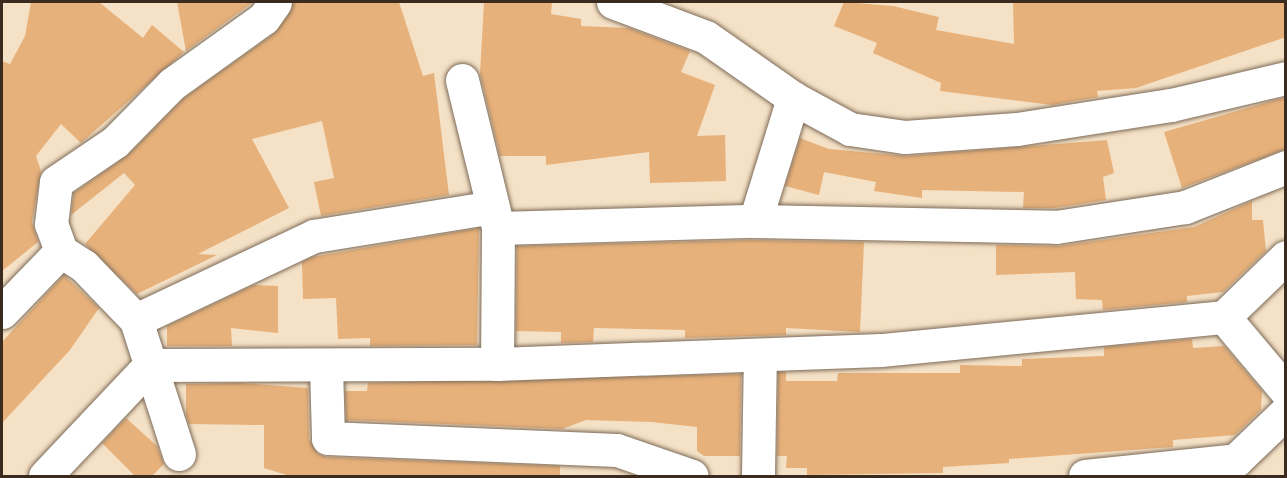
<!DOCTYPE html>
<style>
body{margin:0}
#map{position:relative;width:1287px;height:478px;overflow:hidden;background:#f5e1c5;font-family:Cardo,serif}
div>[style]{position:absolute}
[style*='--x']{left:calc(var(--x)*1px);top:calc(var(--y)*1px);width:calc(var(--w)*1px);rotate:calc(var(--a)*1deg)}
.building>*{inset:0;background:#e7b17b}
.roads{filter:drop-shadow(0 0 2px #7c6a58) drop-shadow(0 0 2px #7c6a58)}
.street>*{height:33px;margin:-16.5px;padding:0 16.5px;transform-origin:16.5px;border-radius:16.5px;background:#fff}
span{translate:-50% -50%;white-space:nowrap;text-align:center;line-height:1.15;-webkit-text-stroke:4.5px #fcf5e5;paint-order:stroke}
.frame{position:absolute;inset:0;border:3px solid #3b2a1e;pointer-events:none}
</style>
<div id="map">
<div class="building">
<div style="clip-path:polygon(31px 2px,99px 2px,143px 38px,152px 25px,184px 52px,81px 143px,61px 124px,36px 156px,41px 171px,32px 222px,38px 242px,2px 271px,2px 61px,10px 64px,25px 36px)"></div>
<div style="clip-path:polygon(177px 2px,253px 2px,186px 51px)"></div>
<div style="clip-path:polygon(293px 2px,399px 2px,423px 76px,434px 73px,449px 195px,321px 216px,314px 182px,334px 178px,322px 121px,252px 139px,289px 208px,198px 254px,217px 255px,137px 294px,85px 244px,135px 185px,124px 173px,71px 215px,74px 193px,128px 155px,184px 98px,275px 33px)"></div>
<div style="clip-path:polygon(484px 2px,552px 2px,551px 14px,581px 19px,581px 26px,629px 28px,690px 51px,681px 72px,715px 85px,697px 136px,725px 135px,726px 181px,650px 183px,649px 152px,546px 165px,546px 156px,500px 156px,480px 74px)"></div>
<div style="clip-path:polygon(844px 2px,893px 6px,939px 17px,936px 30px,1014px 44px,1013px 2px,1286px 2px,1286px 37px,1136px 88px,1097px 91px,1098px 97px,1052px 105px,940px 91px,941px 83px,873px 53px,877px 43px,834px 26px)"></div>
<div style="clip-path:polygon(1286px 97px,1286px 149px,1182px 188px,1164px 132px)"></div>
<div style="clip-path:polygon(800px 138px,829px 149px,906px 156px,1107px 140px,1114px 173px,1103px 177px,1106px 200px,1055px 208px,1023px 208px,1024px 192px,922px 190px,922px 198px,874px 191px,876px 182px,824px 172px,819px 195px,785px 186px)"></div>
<div style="clip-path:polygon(1252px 201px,1252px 220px,1263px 220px,1266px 251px,1223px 292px,1187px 296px,1187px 302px,1103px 310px,1102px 300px,1076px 299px,1075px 272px,996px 275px,996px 245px,1059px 246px,1194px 227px)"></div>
<div style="clip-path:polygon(479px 228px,477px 345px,370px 346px,370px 338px,338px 339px,336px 298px,303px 299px,302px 262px,312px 257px)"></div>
<div style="clip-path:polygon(750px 240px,864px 242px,860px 332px,786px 328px,786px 335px,685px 338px,685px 330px,594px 328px,593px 342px,561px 343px,561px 332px,516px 331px,517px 246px)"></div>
<div style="clip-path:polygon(64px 275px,99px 308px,70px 350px,2px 423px,2px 342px)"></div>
<div style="clip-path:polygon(254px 285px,278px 286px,278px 333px,231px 328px,232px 346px,167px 346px,167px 326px)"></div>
<div style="clip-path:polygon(1192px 339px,1193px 348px,1224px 346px,1262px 391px,1261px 410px,1235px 435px,1173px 440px,1173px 447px,1009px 459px,1009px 463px,943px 467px,943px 473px,807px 475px,807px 468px,786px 468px,787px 456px,777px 456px,778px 372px,786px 372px,786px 381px,837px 381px,838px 373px,960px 373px,960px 365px,1022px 366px,1022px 359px,1104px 356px,1104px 347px)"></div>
<div style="clip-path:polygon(741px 374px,740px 456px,704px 456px,697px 451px,697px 427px,651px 422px,586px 420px,562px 429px,346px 420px,345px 391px,367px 391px,368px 383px)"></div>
<div style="clip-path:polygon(241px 383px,308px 388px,309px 439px,318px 454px,327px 457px,560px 466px,560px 477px,293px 477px,264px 468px,264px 425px,189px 424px,186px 415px,186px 384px)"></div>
<div style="clip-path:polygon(126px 418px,157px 446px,164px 464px,151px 477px,136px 477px,102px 443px)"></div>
</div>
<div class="roads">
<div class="street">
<div style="--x:613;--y:2;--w:99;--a:20.6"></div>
<div style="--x:706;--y:37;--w:106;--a:35"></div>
<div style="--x:793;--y:98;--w:65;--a:28.5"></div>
<div style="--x:850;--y:129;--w:56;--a:8.3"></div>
<div style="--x:905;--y:137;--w:112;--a:-4.1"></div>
<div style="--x:1017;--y:129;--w:156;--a:-8.9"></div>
<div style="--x:1171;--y:105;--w:118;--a:-13.2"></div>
<div style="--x:462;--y:80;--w:152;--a:76.3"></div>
<div style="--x:498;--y:228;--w:136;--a:90.4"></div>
<div style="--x:755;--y:221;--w:129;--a:-72.8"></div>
<div style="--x:498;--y:228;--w:257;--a:-1.6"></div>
<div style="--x:755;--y:221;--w:301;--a:1.1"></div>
<div style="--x:1056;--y:227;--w:131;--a:-8.8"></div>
<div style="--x:1185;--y:207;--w:109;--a:-21.6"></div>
<div style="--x:2;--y:312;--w:85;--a:-46"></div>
<div style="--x:1224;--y:317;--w:97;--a:50"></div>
<div style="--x:136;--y:320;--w:197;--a:-25.3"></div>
<div style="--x:314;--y:236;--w:181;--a:-9.2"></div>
<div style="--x:326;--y:366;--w:72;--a:88.4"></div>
<div style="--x:328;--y:438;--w:289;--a:2.4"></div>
<div style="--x:617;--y:450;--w:79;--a:19.1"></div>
<div style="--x:179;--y:454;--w:141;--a:-107.8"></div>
<div style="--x:136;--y:320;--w:75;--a:-133.9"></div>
<div style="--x:84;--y:266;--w:27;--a:-147"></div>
<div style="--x:61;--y:251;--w:29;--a:-110"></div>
<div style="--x:51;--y:224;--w:42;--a:-83.2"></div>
<div style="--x:56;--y:182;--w:71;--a:-34.1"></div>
<div style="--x:115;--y:142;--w:81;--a:-45.5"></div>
<div style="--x:172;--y:84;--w:113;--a:-35.7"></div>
<div style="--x:264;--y:18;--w:19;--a:-55"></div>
<div style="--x:45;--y:476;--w:153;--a:-46.6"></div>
<div style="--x:150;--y:365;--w:347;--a:-0.2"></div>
<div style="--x:497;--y:364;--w:384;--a:-2.1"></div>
<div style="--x:881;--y:350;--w:345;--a:-5.5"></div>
<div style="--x:1224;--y:317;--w:86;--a:-44.1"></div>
<div style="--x:758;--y:476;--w:121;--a:-89.1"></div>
<div style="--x:1085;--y:476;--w:152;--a:-6"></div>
<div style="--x:1236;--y:460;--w:69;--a:-43.8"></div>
</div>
</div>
<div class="frame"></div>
</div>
